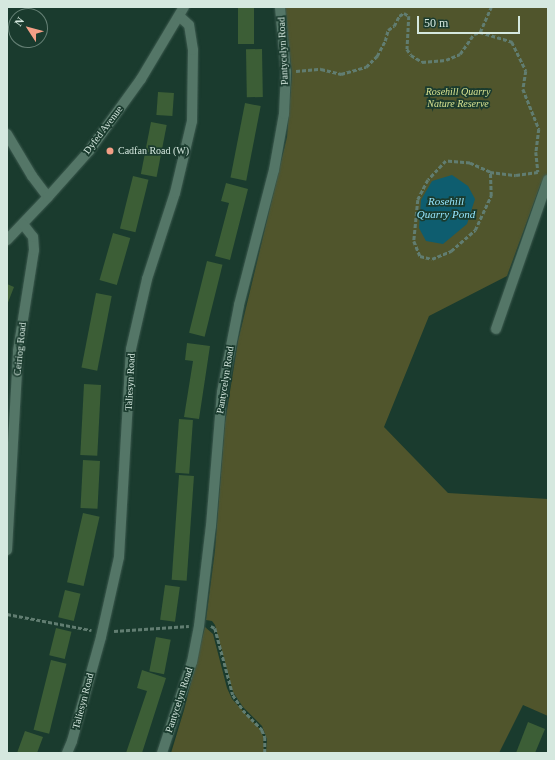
<!DOCTYPE html>
<style>
body{margin:0}
#map{position:relative;width:555px;height:760px;overflow:hidden;background:#1a3b2e;font-family:Georgia,serif}
div>[style]{position:absolute}
[style*='--x']{left:calc(var(--x)*1px);top:calc(var(--y)*1px);width:calc(var(--w)*1px);rotate:calc(var(--a)*1deg)}
.green>*{inset:0;background:#50552c}
.water>*{inset:0;background:#0e5d6f}
.building>*{inset:0;background:#3c5e36;transform-origin:0 0}
.path>*{height:2.5px;margin-top:-1.25px;transform-origin:0;background:repeating-linear-gradient(90deg,#617d71 0 4px,transparent 0 6px)}
.roads{filter:drop-shadow(0 0 1px #3c594e) drop-shadow(0 0 1px #3c594e)}
.minor>*{height:10px;margin:-5px;padding:0 5px;transform-origin:5px;border-radius:5px;background:#547667}
.dots>*{width:11px;height:11px;translate:-50% -50%;box-sizing:border-box;border:2px solid #1a3b2e;border-radius:50%}
span{translate:-50% -50%;white-space:nowrap;text-align:center;line-height:1.15;-webkit-text-stroke:3.5px #1a3b2e;paint-order:stroke}
.street-label{font-size:10px;color:#d5e8df}
.park-label{font-size:10px;color:#d7e290;font-style:italic}
.poi-label{font-size:10px;color:#d5e8df}
.left{translate:0 -50%;text-align:left}
.water-label{font-size:11px;color:#95e4fc;font-style:italic}
.frame{position:absolute;inset:0;border:8px solid #d5e8df;pointer-events:none}
.north{position:absolute;left:8px;top:8px;width:40px;height:40px;box-sizing:border-box;background:#1a3b2e;border:1px solid #658075;border-radius:50%;rotate:306deg;font-size:11px;font-weight:700;line-height:16px;text-align:center;color:#d5e8df}
.north::after{content:'';display:block;margin:auto;width:14px;height:18px;background:#f49f86;clip-path:polygon(50% 0,100% 100%,50% 72%,0 100%)}
.scale{position:absolute;left:417px;top:16px;width:103px;height:18px;box-sizing:border-box;border:2px solid #d5e8df;border-top:0;padding-left:5px;font-size:12px;line-height:14px;white-space:nowrap;color:#d5e8df;-webkit-text-stroke:3px #1a3b2e;paint-order:stroke}
</style>
<div id="map">
<div class="green">
<div style="clip-path:polygon(285px 7px,548px 7px,548px 184px,541px 183px,507px 276px,429px 316px,384px 427px,448px 493px,548px 499px,548px 716px,523px 705px,499px 753px,266px 753px,267px 739px,262px 726px,243px 707px,233px 692px,215px 625px,212px 621px,206px 620px,215px 550px,225px 423px,238px 341px,287px 137px,292px 74px)"></div>
<div style="clip-path:polygon(205px 627px,213px 634px,227px 688px,232px 699px,259px 728px,263px 736px,264px 753px,171px 753px,184px 710px)"></div>
</div>
<div class="water">
<div style="clip-path:polygon(452px 175px,468px 186px,475px 199px,467px 224px,443px 244px,426px 241px,419px 228px,421px 200px,432px 181px)"></div>
</div>
<div class="building">
<div style="left:238px;top:7px;width:16px;height:37px"></div>
<div style="left:262px;top:49px;width:48px;height:16px;rotate:89deg"></div>
<div style="left:158px;top:92px;width:16px;height:23px;rotate:4deg"></div>
<div style="left:245px;top:103px;width:16px;height:76px;rotate:11deg"></div>
<div style="left:151px;top:122px;width:16px;height:53px;rotate:11deg"></div>
<div style="left:133px;top:176px;width:16px;height:54px;rotate:14deg"></div>
<div style="clip-path:polygon(226px 183px,248px 189px,230px 260px,215px 256px,229px 203px,221px 201px)"></div>
<div style="left:113px;top:233px;width:18px;height:49px;rotate:16deg"></div>
<div style="left:207px;top:261px;width:16px;height:74px;rotate:14deg"></div>
<div style="clip-path:polygon(7px 284px,14px 287px,7px 305px)"></div>
<div style="left:96px;top:293px;width:16px;height:76px;rotate:11deg"></div>
<div style="clip-path:polygon(187px 343px,210px 346px,199px 419px,184px 417px,193px 361px,185px 360px)"></div>
<div style="left:84px;top:384px;width:17px;height:71px;rotate:3deg"></div>
<div style="left:179px;top:419px;width:14px;height:54px;rotate:4deg"></div>
<div style="left:83px;top:460px;width:17px;height:48px;rotate:3deg"></div>
<div style="left:179px;top:475px;width:15px;height:105px;rotate:4deg"></div>
<div style="left:83px;top:513px;width:17px;height:71px;rotate:13deg"></div>
<div style="left:165px;top:585px;width:15px;height:35px;rotate:8deg"></div>
<div style="left:65px;top:590px;width:16px;height:28px;rotate:14deg"></div>
<div style="left:56px;top:628px;width:16px;height:28px;rotate:14deg"></div>
<div style="left:156px;top:637px;width:15px;height:35px;rotate:11deg"></div>
<div style="left:51px;top:660px;width:16px;height:72px;rotate:14deg"></div>
<div style="clip-path:polygon(142px 670px,166px 678px,142px 753px,126px 753px,147px 691px,137px 688px)"></div>
<div style="clip-path:polygon(528px 722px,545px 729px,535px 753px,516px 753px)"></div>
<div style="clip-path:polygon(25px 731px,43px 737px,37px 753px,17px 753px)"></div>
</div>
<div class="path">
<div style="--x:480;--y:32;--w:34;--a:17"></div>
<div style="--x:512;--y:42;--w:32;--a:64"></div>
<div style="--x:526;--y:71;--w:18;--a:99"></div>
<div style="--x:523;--y:89;--w:43;--a:68.2"></div>
<div style="--x:539;--y:129;--w:23;--a:97"></div>
<div style="--x:536;--y:152;--w:20;--a:84"></div>
<div style="--x:296;--y:71;--w:25;--a:-5"></div>
<div style="--x:321;--y:69;--w:21;--a:14"></div>
<div style="--x:341;--y:74;--w:26;--a:-16"></div>
<div style="--x:366;--y:67;--w:16;--a:-45"></div>
<div style="--x:377;--y:56;--w:17;--a:-62"></div>
<div style="--x:385;--y:41;--w:11;--a:-75"></div>
<div style="--x:388;--y:30;--w:7;--a:-34"></div>
<div style="--x:394;--y:26;--w:11;--a:-63"></div>
<div style="--x:399;--y:16;--w:6;--a:-31"></div>
<div style="--x:404;--y:13;--w:6;--a:31"></div>
<div style="--x:409;--y:16;--w:33;--a:93"></div>
<div style="--x:407;--y:49;--w:7;--a:56"></div>
<div style="--x:411;--y:55;--w:13;--a:32"></div>
<div style="--x:422;--y:62;--w:24;--a:-5"></div>
<div style="--x:446;--y:60;--w:15;--a:-23"></div>
<div style="--x:460;--y:54;--w:24;--a:-55"></div>
<div style="--x:474;--y:34;--w:6;--a:-18"></div>
<div style="--x:480;--y:32;--w:27;--a:-66"></div>
<div style="--x:490;--y:172;--w:22;--a:-156"></div>
<div style="--x:470;--y:163;--w:24;--a:-175"></div>
<div style="--x:446;--y:161;--w:26;--a:133"></div>
<div style="--x:428;--y:180;--w:22;--a:117"></div>
<div style="--x:418;--y:200;--w:41;--a:95.6"></div>
<div style="--x:414;--y:241;--w:16;--a:68"></div>
<div style="--x:420;--y:256;--w:12;--a:14"></div>
<div style="--x:432;--y:259;--w:21;--a:-23"></div>
<div style="--x:451;--y:251;--w:32;--a:-41"></div>
<div style="--x:475;--y:230;--w:38;--a:-65"></div>
<div style="--x:491;--y:196;--w:24;--a:-92"></div>
<div style="--x:490;--y:172;--w:26;--a:7"></div>
<div style="--x:516;--y:175;--w:22;--a:-8"></div>
<div style="--x:7;--y:614;--w:86;--a:10.8"></div>
<div style="--x:211;--y:626;--w:4;--a:27"></div>
<div style="--x:215;--y:628;--w:69;--a:75"></div>
<div style="--x:233;--y:695;--w:18;--a:56"></div>
<div style="--x:243;--y:710;--w:28;--a:46"></div>
<div style="--x:262;--y:730;--w:8;--a:67"></div>
<div style="--x:265;--y:737;--w:16;--a:90"></div>
<div style="--x:114;--y:631;--w:75;--a:-3.8"></div>
</div>
<div class="roads">
<div class="minor">
<div style="--x:7;--y:134;--w:49;--a:59.2"></div>
<div style="--x:32;--y:176;--w:26;--a:53"></div>
<div style="--x:7;--y:240;--w:59;--a:-46.4"></div>
<div style="--x:48;--y:197;--w:62;--a:-48.3"></div>
<div style="--x:89;--y:151;--w:89;--a:-54.2"></div>
<div style="--x:141;--y:79;--w:84;--a:-59.2"></div>
<div style="--x:496;--y:329;--w:158;--a:-70.8"></div>
<div style="--x:7;--y:550;--w:199;--a:-86.8"></div>
<div style="--x:18;--y:351;--w:102;--a:-81"></div>
<div style="--x:34;--y:250;--w:13;--a:-94"></div>
<div style="--x:33;--y:237;--w:16;--a:-128"></div>
<div style="--x:67;--y:753;--w:13;--a:-67"></div>
<div style="--x:72;--y:741;--w:108;--a:-74.4"></div>
<div style="--x:101;--y:637;--w:82;--a:-77.3"></div>
<div style="--x:119;--y:557;--w:208;--a:-86.7"></div>
<div style="--x:131;--y:349;--w:72;--a:-77.1"></div>
<div style="--x:147;--y:279;--w:90;--a:-72"></div>
<div style="--x:175;--y:193;--w:74;--a:-76.7"></div>
<div style="--x:192;--y:121;--w:71;--a:-89.2"></div>
<div style="--x:193;--y:50;--w:25;--a:-99"></div>
<div style="--x:189;--y:25;--w:13;--a:-138"></div>
<div style="--x:162;--y:753;--w:96;--a:-71.8"></div>
<div style="--x:192;--y:662;--w:37;--a:-79"></div>
<div style="--x:199;--y:626;--w:101;--a:-83.2"></div>
<div style="--x:211;--y:526;--w:134;--a:-85.3"></div>
<div style="--x:222;--y:392;--w:89;--a:-78.9"></div>
<div style="--x:239;--y:305;--w:139;--a:-75.5"></div>
<div style="--x:274;--y:170;--w:57;--a:-79.9"></div>
<div style="--x:284;--y:114;--w:42;--a:-87.3"></div>
<div style="--x:286;--y:72;--w:65;--a:-95.3"></div>
</div>
</div>
<div class="dots">
<div style="left:110px;top:151px;background:#f49f86"></div>
</div>
<div class="street-label">
<span style="left:283px;top:51px;rotate:-93deg">Pantycelyn Road</span>
<span style="left:103px;top:130px;rotate:-53deg">Dyfed Avenue</span>
<span style="left:20px;top:349px;rotate:-84deg">Ceiriog Road</span>
<span style="left:225px;top:380px;rotate:-81deg">Pantycelyn Road</span>
<span style="left:130px;top:382px;rotate:-87deg">Taliesyn Road</span>
<span style="left:179px;top:700px;rotate:-72deg">Pantycelyn Road</span>
<span style="left:83px;top:701px;rotate:-75deg">Taliesyn Road</span>
</div>
<div class="park-label">
<span style="left:458px;top:97px">Rosehill Quarry<br>Nature Reserve</span>
</div>
<div class="poi-label">
<span class="left" style="left:118px;top:151px">Cadfan Road (W)</span>
</div>
<div class="water-label">
<span style="left:446px;top:208px">Rosehill<br>Quarry Pond</span>
</div>
<div class="frame"></div>
<div class="north">N</div>
<div class="scale">50 m</div>
</div>
